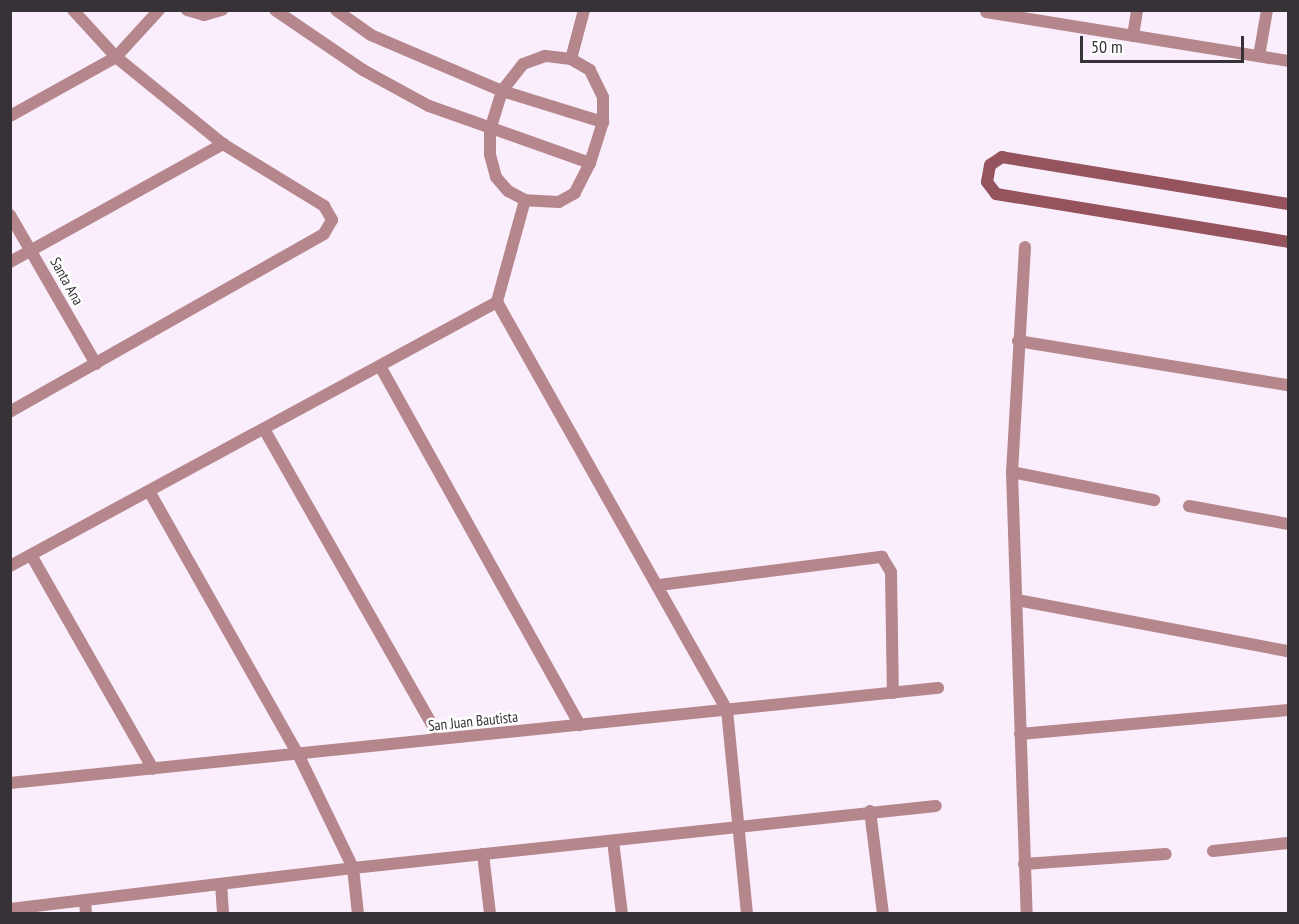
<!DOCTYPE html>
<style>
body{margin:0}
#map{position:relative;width:1299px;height:924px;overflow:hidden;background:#faedfc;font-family:"PT Sans Narrow",sans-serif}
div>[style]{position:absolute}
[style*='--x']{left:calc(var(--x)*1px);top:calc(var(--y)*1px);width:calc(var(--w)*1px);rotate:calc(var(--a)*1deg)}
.street>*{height:12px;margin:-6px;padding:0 6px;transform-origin:6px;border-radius:6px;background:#b5878d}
.secondary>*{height:12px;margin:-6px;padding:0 6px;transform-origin:6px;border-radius:6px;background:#94535d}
span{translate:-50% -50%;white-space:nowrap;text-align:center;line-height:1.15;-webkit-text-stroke:5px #fff;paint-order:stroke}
.street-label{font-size:15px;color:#373238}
.frame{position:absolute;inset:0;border:12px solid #373238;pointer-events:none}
.scale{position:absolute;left:1080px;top:36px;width:164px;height:27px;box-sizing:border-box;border:3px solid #373238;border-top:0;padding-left:8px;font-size:18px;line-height:21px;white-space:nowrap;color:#373238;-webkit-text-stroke:4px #fff;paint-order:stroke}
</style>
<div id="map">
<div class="street">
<div style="--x:73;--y:10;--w:64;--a:47.5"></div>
<div style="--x:116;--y:57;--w:138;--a:39.1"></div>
<div style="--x:187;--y:10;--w:18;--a:16"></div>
<div style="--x:204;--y:15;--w:19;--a:-16"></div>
<div style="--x:275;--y:10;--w:107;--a:34.3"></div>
<div style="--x:363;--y:70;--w:75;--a:28.6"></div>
<div style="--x:429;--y:106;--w:171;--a:19.5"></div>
<div style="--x:590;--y:163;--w:43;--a:-72.4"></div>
<div style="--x:603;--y:122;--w:25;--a:-90"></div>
<div style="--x:603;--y:97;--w:30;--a:-116"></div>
<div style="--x:590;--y:70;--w:22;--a:-150"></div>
<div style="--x:571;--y:59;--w:26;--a:-173"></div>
<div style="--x:545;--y:56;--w:23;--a:160"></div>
<div style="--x:523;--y:64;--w:34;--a:128"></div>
<div style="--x:502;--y:91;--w:142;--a:-156.9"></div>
<div style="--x:371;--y:35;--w:43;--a:-144.5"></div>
<div style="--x:986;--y:12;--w:306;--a:9.2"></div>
<div style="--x:1133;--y:36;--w:26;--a:-81"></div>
<div style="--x:1259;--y:56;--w:47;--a:-80.1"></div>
<div style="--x:571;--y:59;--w:51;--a:-75.1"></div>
<div style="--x:10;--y:116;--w:121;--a:-29.1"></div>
<div style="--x:116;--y:57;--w:64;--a:-47.5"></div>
<div style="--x:590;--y:163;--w:34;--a:117"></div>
<div style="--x:575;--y:193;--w:18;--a:151"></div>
<div style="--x:559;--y:202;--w:34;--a:-177"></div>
<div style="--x:525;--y:200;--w:19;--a:-152"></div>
<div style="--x:508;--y:191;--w:18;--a:-131"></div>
<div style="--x:496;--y:177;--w:23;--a:-105"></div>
<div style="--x:490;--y:155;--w:25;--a:-90"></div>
<div style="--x:490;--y:130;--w:41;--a:-72.9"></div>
<div style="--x:502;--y:91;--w:106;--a:17.1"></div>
<div style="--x:525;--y:200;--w:106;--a:105.4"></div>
<div style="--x:497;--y:302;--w:468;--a:60.6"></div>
<div style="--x:727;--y:710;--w:205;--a:84.4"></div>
<div style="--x:10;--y:215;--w:172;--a:60"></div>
<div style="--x:1025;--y:247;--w:225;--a:93.3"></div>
<div style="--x:1012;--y:472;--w:442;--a:88.1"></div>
<div style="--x:10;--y:262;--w:244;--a:-29"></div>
<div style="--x:223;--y:144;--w:119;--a:31.5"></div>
<div style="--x:324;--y:206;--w:16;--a:60"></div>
<div style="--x:332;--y:220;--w:16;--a:120"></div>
<div style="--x:324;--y:234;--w:361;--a:150.5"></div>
<div style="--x:1018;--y:341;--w:274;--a:9.3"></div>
<div style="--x:380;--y:366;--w:411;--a:60.9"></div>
<div style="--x:264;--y:429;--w:356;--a:60.4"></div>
<div style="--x:1012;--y:472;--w:145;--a:11.2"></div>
<div style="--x:149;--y:491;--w:302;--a:60.5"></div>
<div style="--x:298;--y:754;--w:127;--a:64.2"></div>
<div style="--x:353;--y:868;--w:586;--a:-6.07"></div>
<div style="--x:1189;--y:506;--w:101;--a:10.3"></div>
<div style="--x:31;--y:555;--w:246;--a:60.3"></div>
<div style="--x:10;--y:566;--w:554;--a:-28.46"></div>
<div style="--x:659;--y:585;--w:225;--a:-7.2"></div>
<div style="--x:882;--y:557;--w:17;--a:59"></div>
<div style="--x:891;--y:572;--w:121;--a:89.1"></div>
<div style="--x:1017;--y:600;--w:276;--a:10.7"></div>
<div style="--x:1020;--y:734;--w:269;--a:-5.1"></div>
<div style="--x:10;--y:783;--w:933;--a:-5.85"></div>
<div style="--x:870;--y:811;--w:104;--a:82.8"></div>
<div style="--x:613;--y:841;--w:74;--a:83"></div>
<div style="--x:1213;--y:851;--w:75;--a:-6.1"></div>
<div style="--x:483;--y:854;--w:60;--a:83.3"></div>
<div style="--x:1024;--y:864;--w:142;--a:-4"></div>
<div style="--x:221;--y:884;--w:30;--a:86"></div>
<div style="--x:85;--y:900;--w:14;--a:86"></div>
<div style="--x:10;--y:909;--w:345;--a:-6.8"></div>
<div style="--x:353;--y:868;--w:46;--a:83.8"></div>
</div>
<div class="secondary">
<div style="--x:1288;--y:204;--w:290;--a:-170.7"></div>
<div style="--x:1002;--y:157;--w:14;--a:146"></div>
<div style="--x:990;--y:165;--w:17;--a:100"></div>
<div style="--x:987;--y:182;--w:15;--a:53"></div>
<div style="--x:996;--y:194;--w:296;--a:9.3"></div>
</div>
<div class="street-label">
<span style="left:67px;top:281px;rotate:61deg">Santa Ana</span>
<span style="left:473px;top:721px;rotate:-6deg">San Juan Bautista</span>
</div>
<div class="frame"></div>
<div class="scale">50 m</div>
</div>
